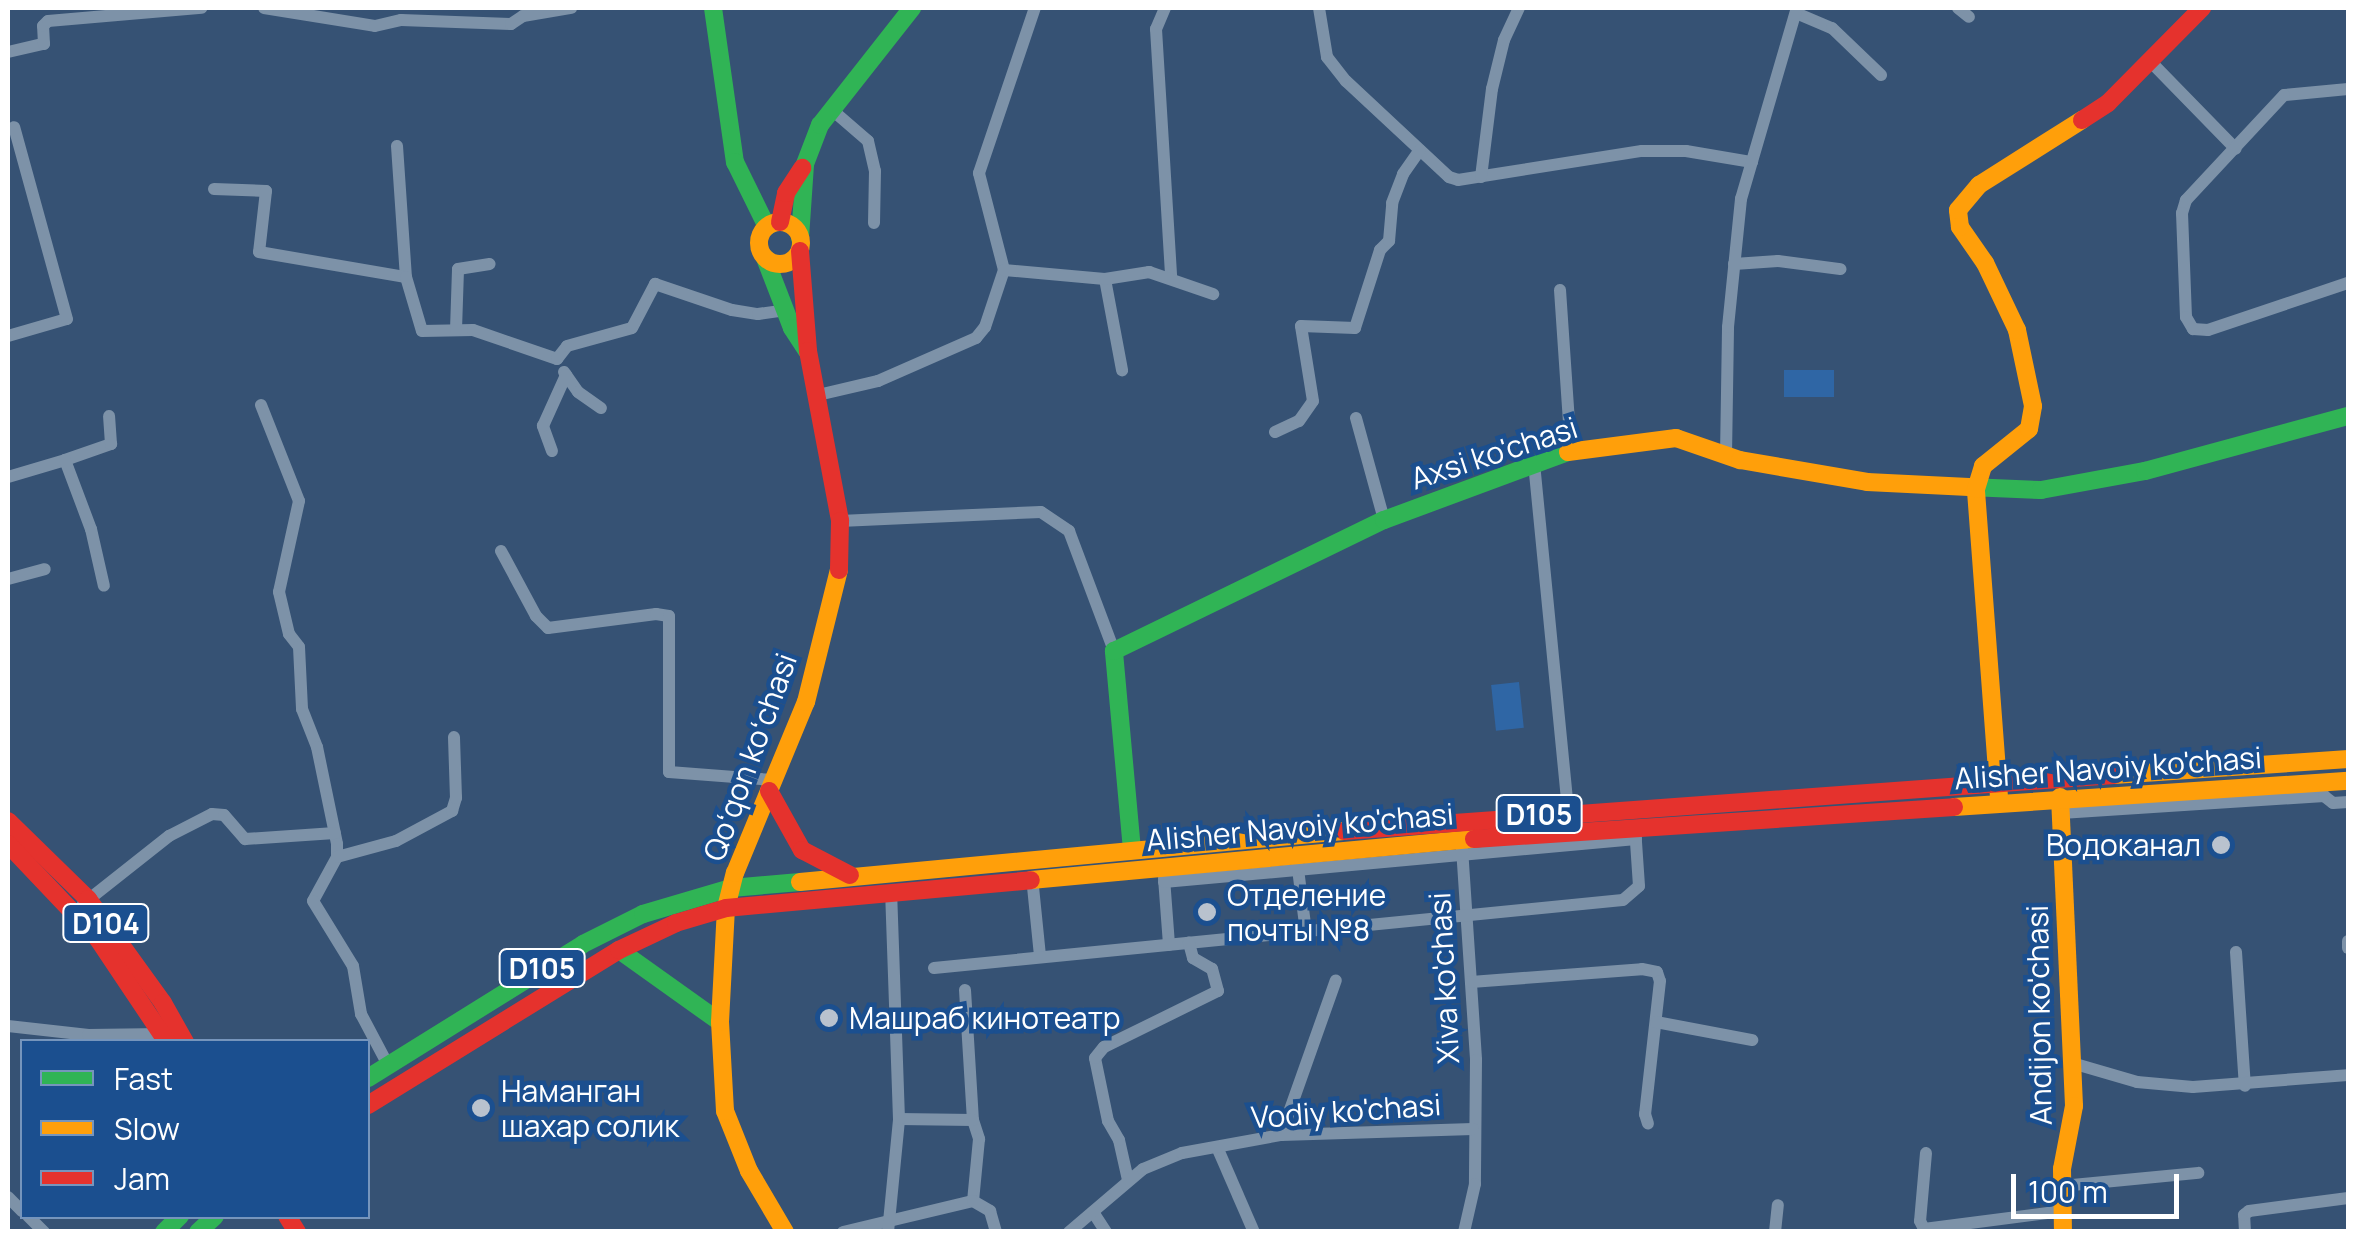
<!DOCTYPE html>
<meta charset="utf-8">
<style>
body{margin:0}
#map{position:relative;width:2356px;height:1239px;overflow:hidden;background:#365274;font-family:Manrope,sans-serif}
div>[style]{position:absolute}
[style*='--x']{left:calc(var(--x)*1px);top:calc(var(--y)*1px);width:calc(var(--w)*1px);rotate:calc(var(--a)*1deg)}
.green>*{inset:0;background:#2f66a5;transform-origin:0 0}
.street>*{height:12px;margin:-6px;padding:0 6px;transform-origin:6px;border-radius:6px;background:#7d92a8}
.fast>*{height:18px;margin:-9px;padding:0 9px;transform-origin:9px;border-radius:9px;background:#30b455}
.slow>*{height:18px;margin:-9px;padding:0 9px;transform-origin:9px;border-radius:9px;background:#ff9f0a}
.slow>.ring{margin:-9px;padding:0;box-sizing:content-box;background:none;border:18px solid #ff9f0a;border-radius:50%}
.jam>*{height:18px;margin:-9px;padding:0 9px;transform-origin:9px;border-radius:9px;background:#e5322d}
.dots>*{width:28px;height:28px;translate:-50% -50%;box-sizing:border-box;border:5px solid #1b4f8f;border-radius:50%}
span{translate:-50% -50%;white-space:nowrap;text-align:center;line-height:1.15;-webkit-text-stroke:9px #1b4f8f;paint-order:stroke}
.shield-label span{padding:2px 8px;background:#1b4f8f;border:2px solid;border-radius:8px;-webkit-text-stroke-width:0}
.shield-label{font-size:28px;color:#fff;font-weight:700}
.street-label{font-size:30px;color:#fff}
.poi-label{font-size:30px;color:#fff}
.right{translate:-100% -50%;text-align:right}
.left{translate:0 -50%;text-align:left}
.frame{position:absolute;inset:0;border:10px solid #fff;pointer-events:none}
.legend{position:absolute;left:20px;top:1039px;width:350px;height:180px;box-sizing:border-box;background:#1b4f8f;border:2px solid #7695bc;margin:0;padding:12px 18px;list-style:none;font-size:30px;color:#fff}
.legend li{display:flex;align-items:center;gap:20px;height:50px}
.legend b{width:50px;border:2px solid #7695bc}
.scale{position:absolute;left:2011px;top:1174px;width:168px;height:45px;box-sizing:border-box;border:5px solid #fff;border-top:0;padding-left:12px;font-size:30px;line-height:35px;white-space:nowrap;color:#fff;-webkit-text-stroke:8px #1b4f8f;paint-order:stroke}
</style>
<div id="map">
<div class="green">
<div style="left:1834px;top:370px;width:27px;height:50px;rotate:90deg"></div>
<div style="left:1519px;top:682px;width:46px;height:28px;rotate:84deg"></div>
</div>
<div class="street">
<div style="--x:264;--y:8;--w:112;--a:9.2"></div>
<div style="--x:375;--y:26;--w:27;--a:-13"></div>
<div style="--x:401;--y:20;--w:110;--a:2.1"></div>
<div style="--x:511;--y:24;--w:14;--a:-34"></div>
<div style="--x:523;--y:16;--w:49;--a:-9.5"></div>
<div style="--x:1165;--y:8;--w:23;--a:113"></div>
<div style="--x:1156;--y:29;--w:248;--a:86.5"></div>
<div style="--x:1319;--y:8;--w:50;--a:80.7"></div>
<div style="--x:1327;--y:57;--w:31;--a:52"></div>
<div style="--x:1346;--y:81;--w:141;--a:43"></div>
<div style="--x:1449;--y:177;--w:9;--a:18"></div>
<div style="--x:1458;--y:180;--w:186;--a:-9"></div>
<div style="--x:1642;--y:151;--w:44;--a:0"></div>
<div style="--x:1686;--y:151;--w:67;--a:9.5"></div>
<div style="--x:1958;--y:8;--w:14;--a:39"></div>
<div style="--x:1796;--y:13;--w:39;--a:23"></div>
<div style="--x:1832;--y:28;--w:68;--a:43.8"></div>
<div style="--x:8;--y:52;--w:37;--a:-13"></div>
<div style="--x:44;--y:44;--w:18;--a:-93"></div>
<div style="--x:43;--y:26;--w:7;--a:-45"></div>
<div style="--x:48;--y:21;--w:154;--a:-4.9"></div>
<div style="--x:2149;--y:60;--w:124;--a:45.7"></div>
<div style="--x:2348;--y:89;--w:64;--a:174.6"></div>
<div style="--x:2284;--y:95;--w:144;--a:133"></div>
<div style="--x:2186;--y:200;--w:14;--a:107"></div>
<div style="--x:2182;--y:213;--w:104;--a:87.8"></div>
<div style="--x:2186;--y:317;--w:14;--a:60"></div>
<div style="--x:2193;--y:329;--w:15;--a:4"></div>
<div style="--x:2208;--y:330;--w:148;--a:-18.6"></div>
<div style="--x:831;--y:109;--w:49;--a:40.9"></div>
<div style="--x:868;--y:141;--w:31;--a:77"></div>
<div style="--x:875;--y:171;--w:52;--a:91.1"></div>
<div style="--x:397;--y:146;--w:131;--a:86.1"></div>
<div style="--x:1481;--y:177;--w:89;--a:-82.9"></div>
<div style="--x:1492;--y:89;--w:50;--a:-76.2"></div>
<div style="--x:1504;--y:40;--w:35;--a:-65"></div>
<div style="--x:214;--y:189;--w:52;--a:2.2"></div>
<div style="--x:266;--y:191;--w:61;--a:96.5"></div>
<div style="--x:259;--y:252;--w:149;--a:9.7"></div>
<div style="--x:406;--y:277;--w:56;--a:73.5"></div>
<div style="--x:422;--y:331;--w:51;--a:-1.1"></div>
<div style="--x:473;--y:330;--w:89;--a:19"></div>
<div style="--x:557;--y:359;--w:16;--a:-52"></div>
<div style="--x:567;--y:346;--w:67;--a:-15.5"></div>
<div style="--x:632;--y:328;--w:50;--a:-62.4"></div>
<div style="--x:655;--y:284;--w:81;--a:18.7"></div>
<div style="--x:732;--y:310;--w:26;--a:9"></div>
<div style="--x:758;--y:314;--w:28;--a:-8"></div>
<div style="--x:1734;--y:264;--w:44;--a:-3.9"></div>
<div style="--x:1778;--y:261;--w:63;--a:7.4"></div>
<div style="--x:1004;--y:270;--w:100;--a:-104.5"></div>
<div style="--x:979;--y:173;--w:174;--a:-71.3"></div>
<div style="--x:1105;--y:279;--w:93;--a:79.4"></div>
<div style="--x:1560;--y:290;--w:161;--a:86.1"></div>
<div style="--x:456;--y:330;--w:61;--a:-88.1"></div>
<div style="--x:458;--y:269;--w:32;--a:-9"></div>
<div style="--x:8;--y:336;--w:61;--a:-16.1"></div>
<div style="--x:67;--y:319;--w:199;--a:-105.4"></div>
<div style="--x:564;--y:372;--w:24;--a:55"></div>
<div style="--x:578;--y:392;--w:28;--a:35"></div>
<div style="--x:818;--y:395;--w:62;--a:-13.1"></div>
<div style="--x:878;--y:381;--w:107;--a:-23.7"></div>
<div style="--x:976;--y:338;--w:14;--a:-51"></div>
<div style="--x:985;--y:327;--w:60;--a:-71.6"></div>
<div style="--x:1004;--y:270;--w:101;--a:5.1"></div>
<div style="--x:1105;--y:279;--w:45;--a:-9"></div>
<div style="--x:1149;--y:272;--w:68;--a:19"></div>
<div style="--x:261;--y:405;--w:103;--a:68.4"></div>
<div style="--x:299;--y:501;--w:93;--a:102.4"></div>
<div style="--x:279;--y:592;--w:43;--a:76.6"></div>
<div style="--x:289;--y:634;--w:16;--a:52"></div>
<div style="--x:299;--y:647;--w:62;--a:87.2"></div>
<div style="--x:302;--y:709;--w:41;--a:68.5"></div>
<div style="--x:317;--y:747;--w:99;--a:78.3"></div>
<div style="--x:337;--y:844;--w:13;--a:90"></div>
<div style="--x:337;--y:857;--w:50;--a:118.6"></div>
<div style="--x:313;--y:901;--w:76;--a:58.4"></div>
<div style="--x:353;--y:966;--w:49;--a:80.5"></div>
<div style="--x:361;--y:1014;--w:58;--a:62.1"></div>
<div style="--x:1356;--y:418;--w:106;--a:74.6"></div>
<div style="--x:1275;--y:432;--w:26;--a:-25"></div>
<div style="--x:1299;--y:421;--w:24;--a:-55"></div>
<div style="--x:1313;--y:401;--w:76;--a:-99.1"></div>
<div style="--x:1301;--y:326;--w:54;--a:2.1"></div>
<div style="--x:1355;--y:328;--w:82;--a:-72.2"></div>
<div style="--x:1380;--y:250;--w:13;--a:-45"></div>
<div style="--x:1389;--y:241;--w:38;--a:-85"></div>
<div style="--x:1392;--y:203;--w:31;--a:-69"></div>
<div style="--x:1403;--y:174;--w:29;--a:-55"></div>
<div style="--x:552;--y:451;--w:27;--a:-110"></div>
<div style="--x:543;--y:426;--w:56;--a:-65.7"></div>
<div style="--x:1726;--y:456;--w:129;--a:-89.1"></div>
<div style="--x:1728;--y:327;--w:129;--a:-84.2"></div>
<div style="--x:1741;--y:199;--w:199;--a:-73.7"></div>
<div style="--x:65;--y:460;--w:49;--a:-19.2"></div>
<div style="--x:111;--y:444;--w:28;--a:-94"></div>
<div style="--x:1534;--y:463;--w:351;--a:84.4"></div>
<div style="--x:8;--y:477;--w:59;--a:-16.6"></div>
<div style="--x:65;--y:460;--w:74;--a:69.4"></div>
<div style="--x:91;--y:529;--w:58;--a:77.2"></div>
<div style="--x:840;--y:521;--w:201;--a:-2.6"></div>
<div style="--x:1041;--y:512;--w:34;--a:34"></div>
<div style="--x:1069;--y:531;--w:128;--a:69.4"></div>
<div style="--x:501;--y:551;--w:74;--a:61.7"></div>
<div style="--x:536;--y:616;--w:17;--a:45"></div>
<div style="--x:548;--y:628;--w:109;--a:-7.4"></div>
<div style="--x:656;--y:614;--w:13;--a:9"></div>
<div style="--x:669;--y:616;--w:156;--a:90"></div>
<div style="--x:669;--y:772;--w:104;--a:4.4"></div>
<div style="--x:8;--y:579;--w:38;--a:-15"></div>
<div style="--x:2061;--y:813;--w:264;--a:-3.7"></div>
<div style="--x:2324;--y:796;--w:11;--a:38"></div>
<div style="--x:2333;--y:803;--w:15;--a:-4"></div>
<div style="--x:1462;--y:848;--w:212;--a:86.2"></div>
<div style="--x:1476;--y:1060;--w:124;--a:90.5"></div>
<div style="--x:1475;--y:1184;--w:49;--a:102.9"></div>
<div style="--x:337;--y:857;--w:61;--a:-15.2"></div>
<div style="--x:396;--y:841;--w:64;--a:-28.2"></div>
<div style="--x:452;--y:811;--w:14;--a:-73"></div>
<div style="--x:456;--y:798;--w:61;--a:-91.9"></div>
<div style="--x:1297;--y:861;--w:72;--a:82.8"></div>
<div style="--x:1032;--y:877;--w:79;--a:84.2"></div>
<div style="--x:1164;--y:878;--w:67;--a:85.7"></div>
<div style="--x:1164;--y:882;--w:474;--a:-5.2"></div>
<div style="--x:83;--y:904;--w:110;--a:-38.3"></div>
<div style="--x:169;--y:836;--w:48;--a:-27.1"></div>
<div style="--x:212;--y:814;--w:12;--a:5"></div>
<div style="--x:224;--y:815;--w:32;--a:49"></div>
<div style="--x:245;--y:839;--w:90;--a:-3.8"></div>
<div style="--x:2348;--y:941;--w:7;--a:90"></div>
<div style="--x:2236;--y:952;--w:134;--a:86.2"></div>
<div style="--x:934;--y:968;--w:692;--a:-5.64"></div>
<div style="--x:1623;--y:900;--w:21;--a:-41"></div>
<div style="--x:1639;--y:886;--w:58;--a:-93.9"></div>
<div style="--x:1471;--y:982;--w:171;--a:-4.3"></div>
<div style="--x:1642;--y:969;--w:15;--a:11"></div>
<div style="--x:1657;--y:972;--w:9;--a:72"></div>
<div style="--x:1660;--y:981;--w:134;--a:96.4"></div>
<div style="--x:1645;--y:1114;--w:10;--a:73"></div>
<div style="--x:965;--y:990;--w:130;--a:86.5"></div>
<div style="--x:973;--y:1120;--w:20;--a:72"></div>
<div style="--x:979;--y:1139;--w:62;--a:95.5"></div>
<div style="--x:1656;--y:1022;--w:98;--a:10.6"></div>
<div style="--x:8;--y:1026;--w:81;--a:6.4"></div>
<div style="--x:88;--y:1035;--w:75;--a:-0.8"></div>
<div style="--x:2072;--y:1063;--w:68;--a:16.3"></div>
<div style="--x:2137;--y:1082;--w:56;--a:5.1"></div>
<div style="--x:2193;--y:1087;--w:155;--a:-4.4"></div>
<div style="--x:899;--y:1119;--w:74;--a:0.8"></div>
<div style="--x:1281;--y:1135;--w:164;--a:-70.5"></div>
<div style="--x:1217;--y:1147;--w:93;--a:66.5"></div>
<div style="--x:1926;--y:1153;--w:68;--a:95"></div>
<div style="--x:1920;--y:1221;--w:9;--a:63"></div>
<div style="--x:1924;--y:1229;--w:140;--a:-7.4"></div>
<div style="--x:1128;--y:1180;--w:41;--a:-102.7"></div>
<div style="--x:1119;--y:1140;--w:22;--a:-120"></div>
<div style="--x:1108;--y:1121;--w:64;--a:-101.7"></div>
<div style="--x:1095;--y:1058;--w:14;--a:-51"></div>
<div style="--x:1104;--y:1047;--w:127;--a:-26.2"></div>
<div style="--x:1218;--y:991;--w:23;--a:-105"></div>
<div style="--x:1212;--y:969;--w:22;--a:-150"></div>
<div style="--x:1193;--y:958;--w:16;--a:-105"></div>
<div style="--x:2062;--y:1186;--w:137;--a:-5.5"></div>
<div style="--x:8;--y:1197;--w:20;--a:45"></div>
<div style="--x:1093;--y:1212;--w:24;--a:57"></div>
<div style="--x:28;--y:1216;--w:23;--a:45"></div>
<div style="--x:843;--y:1232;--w:134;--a:-13.4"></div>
<div style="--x:973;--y:1201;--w:20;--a:30"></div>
<div style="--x:990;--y:1211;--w:22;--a:74"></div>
<div style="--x:888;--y:1232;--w:114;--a:-84.4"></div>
<div style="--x:899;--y:1119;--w:228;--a:-92"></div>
<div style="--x:1069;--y:1232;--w:97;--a:-40.4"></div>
<div style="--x:1143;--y:1169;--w:42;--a:-22.3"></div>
<div style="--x:1182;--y:1153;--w:101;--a:-10.3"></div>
<div style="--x:1281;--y:1135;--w:192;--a:-1.8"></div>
<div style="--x:1775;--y:1232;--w:27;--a:-84"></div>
<div style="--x:2245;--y:1232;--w:17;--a:-93"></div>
<div style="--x:2244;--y:1215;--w:6;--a:-39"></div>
<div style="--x:2249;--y:1211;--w:100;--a:-7.5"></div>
</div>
<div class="fast">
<div style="--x:713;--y:8;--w:156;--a:81.9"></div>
<div style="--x:735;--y:162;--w:72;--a:63.8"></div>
<div style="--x:800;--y:238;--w:74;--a:-86.1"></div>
<div style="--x:805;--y:164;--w:42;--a:-69"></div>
<div style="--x:820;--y:125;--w:149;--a:-51.8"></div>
<div style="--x:765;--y:258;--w:75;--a:68.9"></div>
<div style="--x:792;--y:328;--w:27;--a:57"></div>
<div style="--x:1969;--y:487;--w:72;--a:2.4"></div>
<div style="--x:2041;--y:490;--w:106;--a:-10.4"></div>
<div style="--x:2145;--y:471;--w:210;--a:-15.2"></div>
<div style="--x:1132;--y:850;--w:200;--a:-95.2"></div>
<div style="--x:1114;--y:651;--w:300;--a:-25.9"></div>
<div style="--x:1384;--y:520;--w:196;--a:-20.3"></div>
<div style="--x:619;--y:950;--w:124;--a:35.5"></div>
<div style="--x:368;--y:1078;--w:253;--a:-31.9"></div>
<div style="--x:583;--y:944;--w:67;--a:-26.6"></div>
<div style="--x:643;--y:914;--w:92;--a:-16.5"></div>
<div style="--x:731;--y:888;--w:69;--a:-5"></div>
<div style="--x:164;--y:1232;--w:23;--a:-45"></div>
<div style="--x:198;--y:1232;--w:23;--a:-43"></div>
</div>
<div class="slow">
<div class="ring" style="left:759px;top:222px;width:24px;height:24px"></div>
<div style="--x:1568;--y:452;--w:109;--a:-7.4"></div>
<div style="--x:1676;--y:438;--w:68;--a:19"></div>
<div style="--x:1740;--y:460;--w:129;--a:9.8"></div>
<div style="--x:1867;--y:482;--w:102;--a:2.8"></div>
<div style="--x:2114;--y:775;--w:235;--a:-3.9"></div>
<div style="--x:1999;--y:797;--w:309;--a:-94.3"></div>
<div style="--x:1976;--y:489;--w:24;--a:-73"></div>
<div style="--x:1983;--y:466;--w:59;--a:-38.8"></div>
<div style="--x:2029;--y:429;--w:23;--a:-80"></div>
<div style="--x:2033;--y:406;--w:78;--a:-101.9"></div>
<div style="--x:2017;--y:330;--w:74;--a:-115.5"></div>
<div style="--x:1985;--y:263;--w:44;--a:-124.8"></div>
<div style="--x:1960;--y:227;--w:17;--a:-97"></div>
<div style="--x:1958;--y:210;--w:33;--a:-50"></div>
<div style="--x:1979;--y:185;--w:122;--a:-32.3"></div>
<div style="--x:2060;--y:797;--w:309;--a:87.4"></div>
<div style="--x:2074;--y:1106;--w:64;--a:100.8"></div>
<div style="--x:2062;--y:1169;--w:63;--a:89.1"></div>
<div style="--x:1954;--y:807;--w:395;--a:-3.8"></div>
<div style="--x:1031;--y:880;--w:445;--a:-5.3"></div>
<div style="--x:800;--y:882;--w:546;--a:-5.36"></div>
<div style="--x:785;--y:1232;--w:71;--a:-120.5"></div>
<div style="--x:749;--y:1171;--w:65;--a:-111.8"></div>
<div style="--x:725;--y:1111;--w:89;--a:-93.2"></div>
<div style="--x:720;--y:1022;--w:114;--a:-87"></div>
<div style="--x:726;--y:908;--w:36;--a:-76"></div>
<div style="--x:735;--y:873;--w:185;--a:-67.5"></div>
<div style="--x:806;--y:702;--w:136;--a:-76"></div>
</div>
<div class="jam">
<div style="--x:2082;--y:120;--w:31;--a:-33"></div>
<div style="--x:2108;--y:103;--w:134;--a:-45.3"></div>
<div style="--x:780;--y:222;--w:30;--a:-78"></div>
<div style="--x:786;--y:193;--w:30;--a:-57"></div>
<div style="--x:800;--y:251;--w:100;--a:85.4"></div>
<div style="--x:808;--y:351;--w:173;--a:79.3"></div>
<div style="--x:840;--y:521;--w:49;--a:91.2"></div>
<div style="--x:769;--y:791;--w:68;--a:60.8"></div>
<div style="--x:802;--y:850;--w:54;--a:27.5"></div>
<div style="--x:8;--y:821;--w:112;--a:44.3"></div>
<div style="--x:88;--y:899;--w:128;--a:54.2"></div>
<div style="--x:163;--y:1003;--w:45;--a:60.6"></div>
<div style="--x:1344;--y:831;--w:772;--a:-4.16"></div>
<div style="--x:1474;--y:839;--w:481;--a:-3.8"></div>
<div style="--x:8;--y:844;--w:131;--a:46.5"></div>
<div style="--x:98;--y:939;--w:124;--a:56.2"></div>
<div style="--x:368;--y:1105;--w:295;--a:-31.7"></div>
<div style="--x:619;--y:950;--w:63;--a:-25.3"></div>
<div style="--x:676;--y:923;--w:52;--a:-16.7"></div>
<div style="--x:726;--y:908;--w:306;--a:-5.2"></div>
<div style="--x:287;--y:1216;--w:19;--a:58"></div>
</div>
<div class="dots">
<div style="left:2221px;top:845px;background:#b9c2ce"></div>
<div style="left:1207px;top:912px;background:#b9c2ce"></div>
<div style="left:829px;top:1018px;background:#b9c2ce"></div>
<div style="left:481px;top:1108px;background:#b9c2ce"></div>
</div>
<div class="shield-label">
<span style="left:1539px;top:814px">D105</span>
<span style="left:106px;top:923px">D104</span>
<span style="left:542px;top:968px">D105</span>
</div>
<div class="street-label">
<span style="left:1494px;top:453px;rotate:-18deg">Axsi ko'chasi</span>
<span style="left:750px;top:757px;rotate:-70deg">Qoʻqon koʻchasi</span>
<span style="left:2108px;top:768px;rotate:-4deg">Alisher Navoiy ko'chasi</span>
<span style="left:1300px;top:827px;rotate:-5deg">Alisher Navoiy ko'chasi</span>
<span style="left:1444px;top:978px;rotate:-93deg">Xiva ko'chasi</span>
<span style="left:2039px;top:1015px;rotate:-91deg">Andijon ko'chasi</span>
<span style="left:1346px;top:1111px;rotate:-4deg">Vodiy ko'chasi</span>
</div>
<div class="poi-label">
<span class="right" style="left:2201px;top:845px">Водоканал</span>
<span class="left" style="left:1227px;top:912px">Отделение<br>почты №8</span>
<span class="left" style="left:849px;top:1018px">Машраб кинотеатр</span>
<span class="left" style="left:501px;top:1108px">Наманган<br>шахар солик</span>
</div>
<div class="frame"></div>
<ul class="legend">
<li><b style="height:12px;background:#30b455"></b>Fast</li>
<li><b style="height:12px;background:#ff9f0a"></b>Slow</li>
<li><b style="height:12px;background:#e5322d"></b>Jam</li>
</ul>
<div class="scale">100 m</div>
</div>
